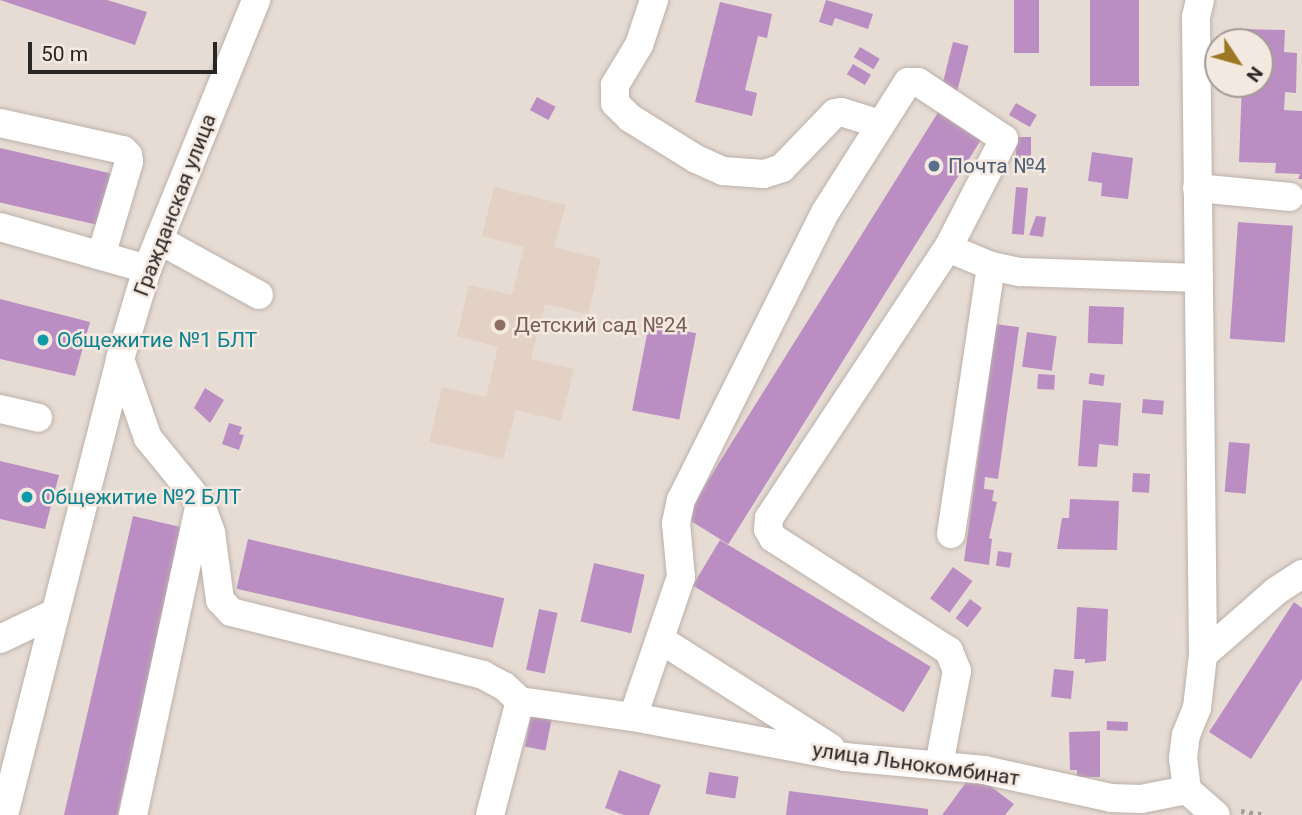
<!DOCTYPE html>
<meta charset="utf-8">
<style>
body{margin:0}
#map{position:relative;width:1302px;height:815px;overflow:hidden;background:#e7dcd4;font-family:Roboto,sans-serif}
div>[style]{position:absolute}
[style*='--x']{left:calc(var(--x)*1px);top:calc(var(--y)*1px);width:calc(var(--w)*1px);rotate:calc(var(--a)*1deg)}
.built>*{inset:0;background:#e2d1c4}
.building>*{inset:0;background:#ba8ec2;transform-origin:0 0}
.path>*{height:4.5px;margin-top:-2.25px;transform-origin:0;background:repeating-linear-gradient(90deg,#a69d97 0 3.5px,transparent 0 8.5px)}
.roads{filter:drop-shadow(0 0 2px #bcb1a9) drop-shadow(0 0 2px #bcb1a9)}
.minor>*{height:28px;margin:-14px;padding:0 14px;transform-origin:14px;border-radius:14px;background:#fff}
.dots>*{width:19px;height:19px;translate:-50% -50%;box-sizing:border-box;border:4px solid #f4e9e1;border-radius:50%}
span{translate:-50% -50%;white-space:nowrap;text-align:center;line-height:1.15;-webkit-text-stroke:5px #f4e9e1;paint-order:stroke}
.service-label{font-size:21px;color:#4e5e75}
.left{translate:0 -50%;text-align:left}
.street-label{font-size:21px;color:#2a2623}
.education-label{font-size:21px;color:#785e54}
.culture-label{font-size:21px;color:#0d838f}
.north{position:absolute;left:1204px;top:28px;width:70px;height:70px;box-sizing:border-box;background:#f4e9e1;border:2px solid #a39b95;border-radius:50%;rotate:126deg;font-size:19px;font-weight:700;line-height:28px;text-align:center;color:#2a2623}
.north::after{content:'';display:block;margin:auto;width:24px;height:32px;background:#9b7823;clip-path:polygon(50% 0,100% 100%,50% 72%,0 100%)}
.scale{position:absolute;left:28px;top:42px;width:189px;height:32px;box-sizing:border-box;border:4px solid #2a2623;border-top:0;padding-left:9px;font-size:21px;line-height:24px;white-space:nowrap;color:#2a2623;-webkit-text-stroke:5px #f4e9e1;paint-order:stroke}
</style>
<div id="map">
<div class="built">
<div style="clip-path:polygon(494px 187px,566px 205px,554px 247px,601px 259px,588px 314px,545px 304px,531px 359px,574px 369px,561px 421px,516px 410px,503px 459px,429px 442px,442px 387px,486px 397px,498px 347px,457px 336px,469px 285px,512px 295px,524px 247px,482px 236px)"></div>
</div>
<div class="building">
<div style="clip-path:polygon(0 0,107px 0,147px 12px,135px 45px)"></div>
<div style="clip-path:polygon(826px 0,873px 14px,868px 29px,835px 18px,832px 26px,819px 22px)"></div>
<div style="left:1014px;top:0;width:25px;height:53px"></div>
<div style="left:1090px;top:0;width:49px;height:86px"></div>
<div style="clip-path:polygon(720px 2px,772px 14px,767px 38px,758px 36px,745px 90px,757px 93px,752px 116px,695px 102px)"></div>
<div style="clip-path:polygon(1244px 29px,1285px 30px,1284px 52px,1297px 53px,1296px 93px,1285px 92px,1284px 110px,1302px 111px,1302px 179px,1298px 179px,1300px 174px,1275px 173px,1276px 163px,1239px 162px,1242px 84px,1260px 84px,1260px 42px,1244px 42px)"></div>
<div style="left:953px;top:42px;width:16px;height:46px;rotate:14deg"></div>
<div style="left:860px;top:47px;width:23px;height:12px;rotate:31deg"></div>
<div style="left:853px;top:64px;width:21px;height:12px;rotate:31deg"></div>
<div style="left:537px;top:97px;width:21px;height:15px;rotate:28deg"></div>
<div style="left:1016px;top:103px;width:24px;height:14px;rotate:30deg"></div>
<div style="left:942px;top:106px;width:51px;height:485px;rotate:32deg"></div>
<div style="left:1016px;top:137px;width:15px;height:21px"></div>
<div style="left:0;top:148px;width:115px;height:53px;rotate:13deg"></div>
<div style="clip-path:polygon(1092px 152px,1133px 158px,1128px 199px,1101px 196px,1102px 183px,1088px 181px)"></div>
<div style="left:1016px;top:187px;width:12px;height:47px;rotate:5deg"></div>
<div style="clip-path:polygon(1036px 216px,1046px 217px,1043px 237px,1029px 235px)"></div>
<div style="left:1238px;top:222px;width:55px;height:117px;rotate:4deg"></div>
<div style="clip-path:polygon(0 299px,90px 322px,75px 376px,0 359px)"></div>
<div style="left:1089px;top:306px;width:35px;height:37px;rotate:2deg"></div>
<div style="clip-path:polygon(987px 323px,1019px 327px,998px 479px,985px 477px,984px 489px,994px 490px,992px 501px,997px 502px,989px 538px,992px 539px,989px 565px,964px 561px,992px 353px)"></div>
<div style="left:649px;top:324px;width:48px;height:88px;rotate:11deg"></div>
<div style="left:1027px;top:332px;width:30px;height:35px;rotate:8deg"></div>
<div style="left:1090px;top:373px;width:15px;height:11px;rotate:8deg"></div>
<div style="left:1038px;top:374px;width:17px;height:15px;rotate:3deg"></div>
<div style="clip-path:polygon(205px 388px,224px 400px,210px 423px,194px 408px)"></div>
<div style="left:1143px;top:399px;width:21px;height:14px;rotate:5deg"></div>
<div style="clip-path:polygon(1083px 400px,1121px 403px,1118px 446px,1099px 444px,1097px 467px,1078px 466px)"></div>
<div style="clip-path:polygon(229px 423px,242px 427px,239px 434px,244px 435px,239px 450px,222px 444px)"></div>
<div style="left:1229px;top:442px;width:21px;height:50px;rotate:5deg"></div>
<div style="clip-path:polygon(0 461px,59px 475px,45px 529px,0 519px)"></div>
<div style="left:1133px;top:473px;width:17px;height:19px;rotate:3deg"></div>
<div style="clip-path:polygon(1070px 499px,1119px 501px,1117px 550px,1057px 549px,1062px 518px,1069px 518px)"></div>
<div style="left:133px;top:516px;width:52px;height:308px;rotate:13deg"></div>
<div style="left:248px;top:539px;width:263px;height:51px;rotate:13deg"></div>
<div style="left:720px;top:540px;width:246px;height:53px;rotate:31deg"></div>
<div style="left:998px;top:551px;width:14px;height:15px;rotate:8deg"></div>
<div style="left:594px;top:563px;width:52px;height:60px;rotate:13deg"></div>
<div style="left:953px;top:567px;width:24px;height:39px;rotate:36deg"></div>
<div style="left:970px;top:599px;width:15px;height:24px;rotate:37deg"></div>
<div style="clip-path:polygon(1294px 602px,1302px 608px,1302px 679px,1251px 759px,1209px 732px)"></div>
<div style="clip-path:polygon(1077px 607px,1108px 609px,1106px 661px,1085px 663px,1085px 659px,1074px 659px)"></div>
<div style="left:539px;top:609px;width:19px;height:62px;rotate:12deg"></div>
<div style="left:1054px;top:669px;width:20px;height:28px;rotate:6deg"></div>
<div style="left:531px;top:715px;width:21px;height:32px;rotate:11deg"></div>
<div style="left:1107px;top:721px;width:21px;height:9px;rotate:3deg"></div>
<div style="clip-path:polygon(1100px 731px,1100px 777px,1077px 777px,1077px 770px,1070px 770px,1069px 732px)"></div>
<div style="clip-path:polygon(619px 770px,661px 785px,649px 815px,624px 815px,605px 808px)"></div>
<div style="left:709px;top:772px;width:30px;height:22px;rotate:9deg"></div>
<div style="clip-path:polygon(973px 773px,1014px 804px,1005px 815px,942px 815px)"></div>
<div style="clip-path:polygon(789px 791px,928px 809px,928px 815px,786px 815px)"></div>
</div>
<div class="path">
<div style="--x:1241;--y:811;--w:24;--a:9"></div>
</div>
<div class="roads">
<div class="minor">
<div style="--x:654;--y:0;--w:47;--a:108.4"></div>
<div style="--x:639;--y:45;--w:47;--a:121"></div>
<div style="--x:615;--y:85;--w:18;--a:90"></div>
<div style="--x:615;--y:103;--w:21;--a:45"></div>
<div style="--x:630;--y:118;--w:78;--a:31.8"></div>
<div style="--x:696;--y:159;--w:30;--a:24"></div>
<div style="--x:723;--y:171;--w:41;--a:4.2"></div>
<div style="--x:764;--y:174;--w:19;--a:-18"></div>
<div style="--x:782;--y:168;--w:76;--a:-46.1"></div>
<div style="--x:835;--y:113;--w:6;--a:-9"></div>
<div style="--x:841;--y:112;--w:41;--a:17.1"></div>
<div style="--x:0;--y:123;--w:126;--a:12.4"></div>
<div style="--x:123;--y:150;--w:7;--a:45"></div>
<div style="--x:128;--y:155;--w:7;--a:82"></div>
<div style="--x:129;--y:162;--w:98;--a:106.6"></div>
<div style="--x:1197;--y:188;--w:93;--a:5.5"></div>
<div style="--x:0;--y:227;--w:153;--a:15.9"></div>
<div style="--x:159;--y:240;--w:114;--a:28.8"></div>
<div style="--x:120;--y:359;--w:84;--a:70.5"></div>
<div style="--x:148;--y:438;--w:82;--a:50.9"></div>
<div style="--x:200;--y:502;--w:33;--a:70"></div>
<div style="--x:211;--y:533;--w:68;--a:82.3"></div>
<div style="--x:220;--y:600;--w:16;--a:47"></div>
<div style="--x:231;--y:612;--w:260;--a:14"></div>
<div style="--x:483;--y:675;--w:24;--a:28"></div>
<div style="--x:504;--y:686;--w:22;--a:43"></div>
<div style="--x:0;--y:409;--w:39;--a:13"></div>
<div style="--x:951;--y:534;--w:271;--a:-81.5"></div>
<div style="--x:0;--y:639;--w:61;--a:-25.3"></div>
<div style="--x:661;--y:640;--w:201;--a:32.4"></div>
<div style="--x:1203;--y:655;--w:97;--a:-41.2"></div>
<div style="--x:1276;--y:591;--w:31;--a:-33"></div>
<div style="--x:633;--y:717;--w:148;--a:-71.1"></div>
<div style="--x:681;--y:577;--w:54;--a:-95.3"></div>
<div style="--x:676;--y:523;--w:24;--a:-78"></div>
<div style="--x:681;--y:500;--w:323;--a:-63.4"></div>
<div style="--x:826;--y:211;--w:153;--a:-57.6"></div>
<div style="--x:908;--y:82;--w:10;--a:0"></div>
<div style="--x:918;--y:82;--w:103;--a:33.5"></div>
<div style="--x:1004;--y:139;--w:123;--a:117.2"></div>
<div style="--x:948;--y:248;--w:47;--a:22.7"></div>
<div style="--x:991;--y:266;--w:30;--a:12"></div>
<div style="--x:1020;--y:272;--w:179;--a:1.9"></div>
<div style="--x:939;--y:765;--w:96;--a:-79.2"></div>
<div style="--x:957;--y:671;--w:22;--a:-112"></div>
<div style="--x:949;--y:651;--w:209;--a:-147.3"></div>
<div style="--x:773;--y:538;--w:10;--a:-119"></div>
<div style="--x:768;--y:529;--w:11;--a:-85"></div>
<div style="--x:769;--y:518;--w:324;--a:-56.5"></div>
<div style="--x:1187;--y:790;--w:38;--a:41"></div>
<div style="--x:4;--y:815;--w:471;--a:-75.7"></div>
<div style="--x:120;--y:359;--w:94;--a:-73.3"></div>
<div style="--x:147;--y:269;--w:290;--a:-67.9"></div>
<div style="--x:133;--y:815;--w:319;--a:-77.9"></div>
<div style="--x:490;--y:815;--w:118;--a:-75.3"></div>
<div style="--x:520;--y:701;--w:114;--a:8.1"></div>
<div style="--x:633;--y:717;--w:216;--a:10.7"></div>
<div style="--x:845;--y:757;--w:140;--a:5.3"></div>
<div style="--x:984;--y:770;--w:130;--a:12.4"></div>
<div style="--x:1111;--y:798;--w:30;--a:2"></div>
<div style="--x:1141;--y:799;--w:47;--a:-11.1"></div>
<div style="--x:1187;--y:790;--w:32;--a:-97"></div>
<div style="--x:1183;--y:758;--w:23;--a:-83"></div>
<div style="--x:1186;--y:735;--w:29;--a:-68"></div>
<div style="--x:1197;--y:708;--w:53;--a:-83.5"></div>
<div style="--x:1203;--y:655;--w:638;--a:-90.63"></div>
<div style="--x:1196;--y:17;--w:17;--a:-77"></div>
</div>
</div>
<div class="dots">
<div style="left:934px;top:166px;background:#5c6f8a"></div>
<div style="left:500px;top:325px;background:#8d6e63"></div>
<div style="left:43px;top:340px;background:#0f9aa8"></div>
<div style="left:27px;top:497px;background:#0f9aa8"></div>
</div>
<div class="service-label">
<span class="left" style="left:948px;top:166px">Почта №4</span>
</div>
<div class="street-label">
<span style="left:175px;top:205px;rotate:-69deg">Гражданская улица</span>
<span style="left:916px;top:764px;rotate:8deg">улица Льнокомбинат</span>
</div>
<div class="education-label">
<span class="left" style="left:514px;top:325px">Детский сад №24</span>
</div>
<div class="culture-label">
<span class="left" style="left:57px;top:340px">Общежитие №1 БЛТ</span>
<span class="left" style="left:41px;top:497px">Общежитие №2 БЛТ</span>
</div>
<div class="north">N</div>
<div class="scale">50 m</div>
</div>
